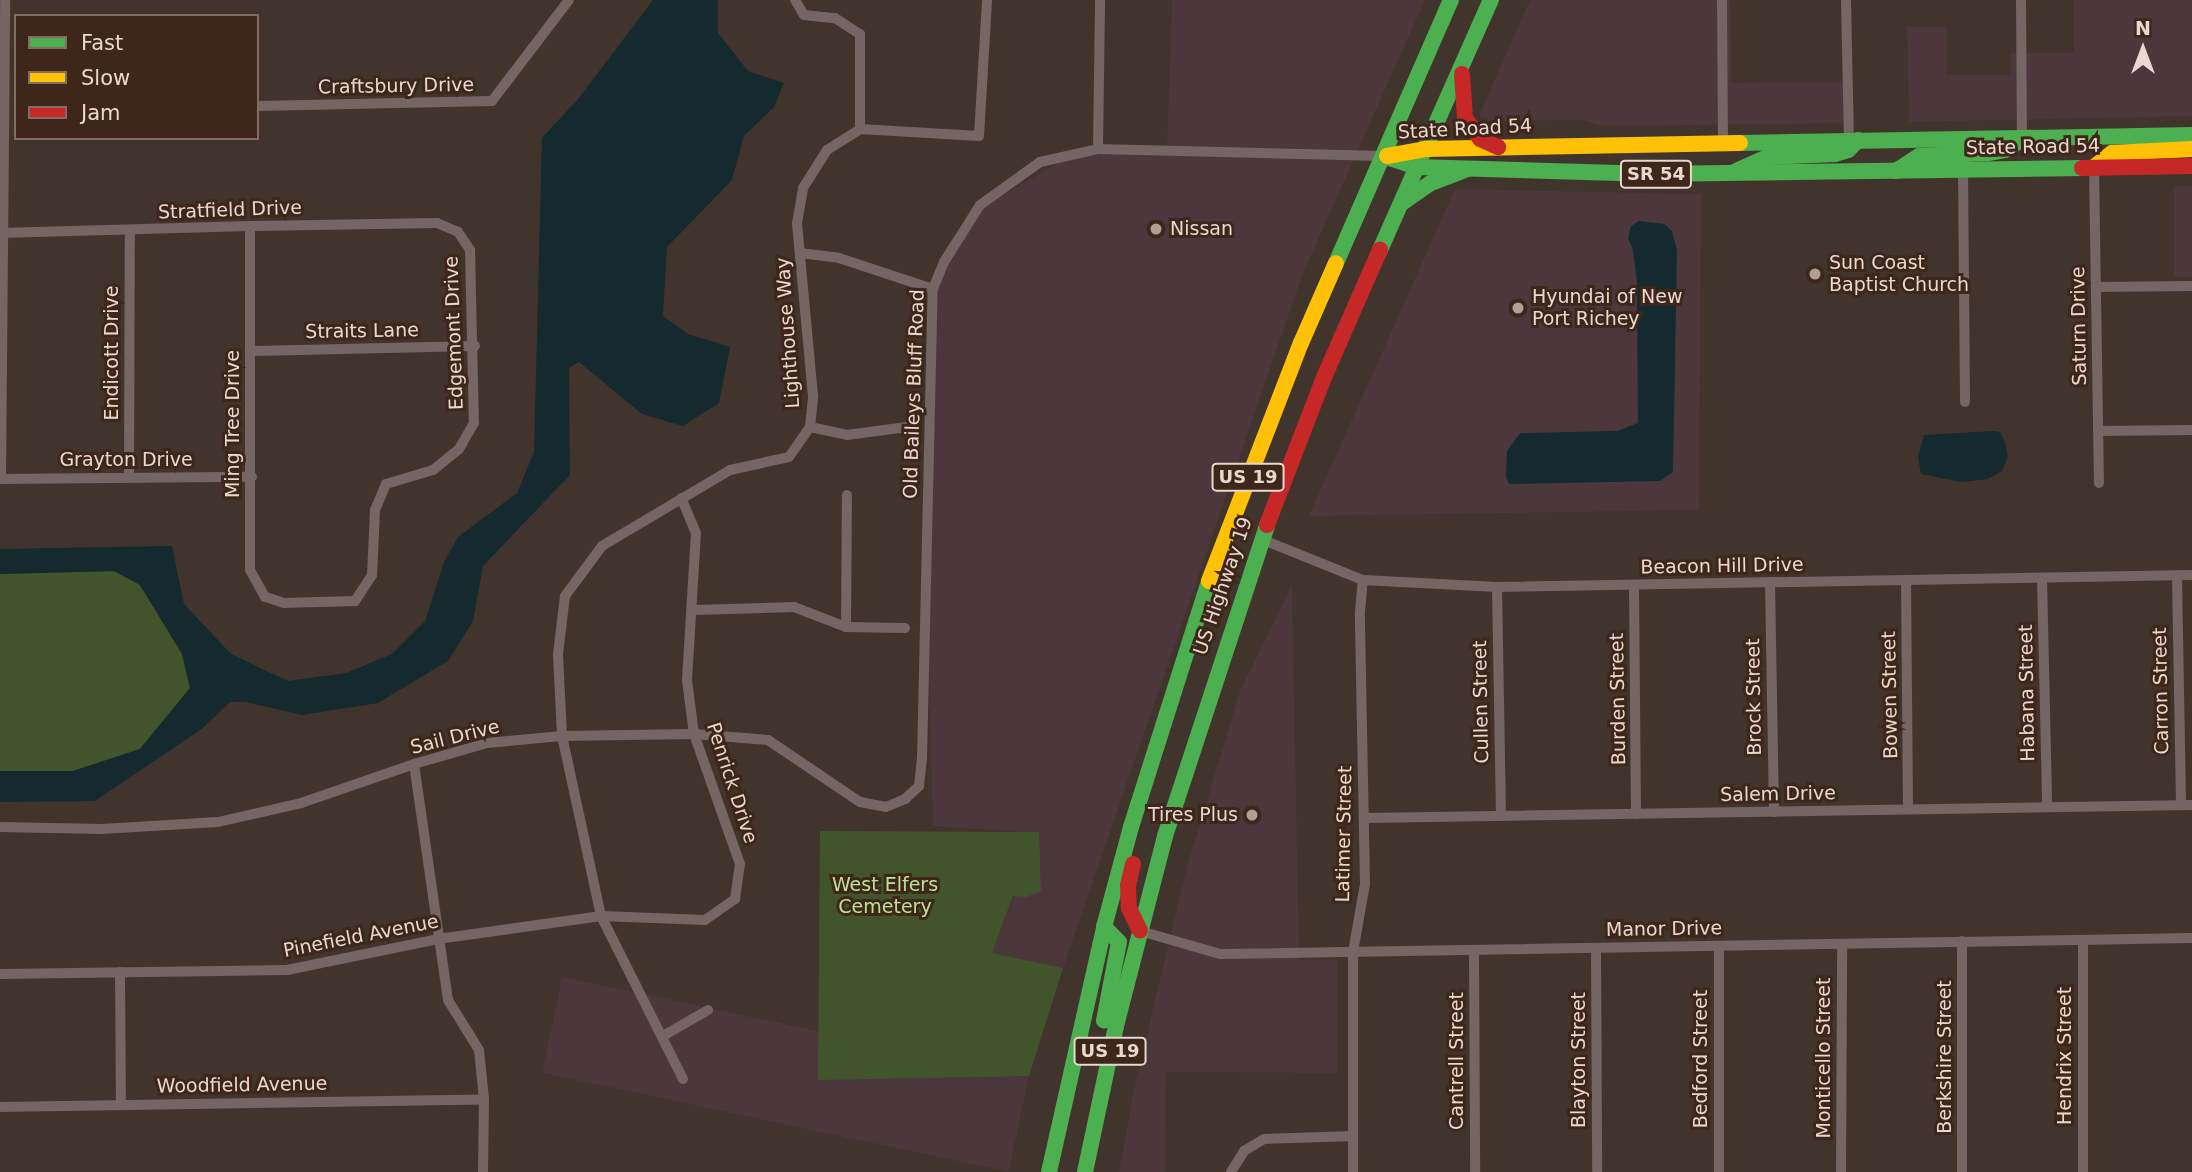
<!DOCTYPE html>
<style>
body{margin:0}
#map{position:relative;width:2192px;height:1172px;overflow:hidden;background:#41342d;font-family:"DejaVu Sans",sans-serif}
div>[style]{position:absolute}
[style*='--x']{left:calc(var(--x)*1px);top:calc(var(--y)*1px);width:calc(var(--w)*1px);rotate:calc(var(--a)*1deg)}
.commercial>*{inset:0;background:#4b373c;transform-origin:0 0}
.green>*{inset:0;background:#42542c}
.water>*{inset:0;background:#142a2e}
.street>*{height:10px;margin:-5px;padding:0 5px;transform-origin:5px;border-radius:5px;background:#756565}
.fast>*{height:16px;margin:-8px;padding:0 8px;transform-origin:8px;border-radius:8px;background:#4caf50}
.slow>*{height:16px;margin:-8px;padding:0 8px;transform-origin:8px;border-radius:8px;background:#ffc107}
.jam>*{height:16px;margin:-8px;padding:0 8px;transform-origin:8px;border-radius:8px;background:#c62828}
.dots>*{width:19px;height:19px;translate:-50% -50%;box-sizing:border-box;border:4px solid #3e261b;border-radius:50%}
span{translate:-50% -50%;white-space:nowrap;text-align:center;line-height:1.15;-webkit-text-stroke:6px #3e261b;paint-order:stroke}
.shield-label span{padding:2px 5px;background:#3e261b;border:2px solid;border-radius:5px;-webkit-text-stroke-width:0}
.shield-label{font-size:18px;color:#e8d8d0;font-weight:700}
.street-label{font-size:19px;color:#e8d8d0}
.poi-label{font-size:19px;color:#e8d8d0}
.left{translate:0 -50%;text-align:left}
.right{translate:-100% -50%;text-align:right}
.park-label{font-size:19px;color:#b9e294}
.legend{position:absolute;left:14px;top:14px;width:245px;height:126px;box-sizing:border-box;background:#3e261b;border:2px solid #826d63;margin:0;padding:9px 12px;list-style:none;font-size:21px;color:#e8d8d0}
.legend li{display:flex;align-items:center;gap:14px;height:35px}
.legend b{width:35px;border:2px solid #826d63}
.north{position:absolute;left:2108px;top:14px;width:70px;height:70px;-webkit-text-stroke:5px #3e261b;paint-order:stroke;rotate:0deg;font-size:19px;font-weight:700;line-height:28px;text-align:center;color:#e8d8d0}
.north::after{content:'';display:block;margin:auto;width:24px;height:32px;background:#e8d8d0;clip-path:polygon(50% 0,100% 100%,50% 72%,0 100%)}
</style>
<div id="map">
<div class="commercial">
<div style="clip-path:polygon(1172px 0,1425px 0,1303px 273px,1063px 968px,992px 953px,1039px 833px,933px 826px,924px 501px,940px 264px,989px 203px,1078px 152px,1167px 151px)"></div>
<div style="clip-path:polygon(1530px 0,1730px 0,1731px 83px,1853px 82px,1854px 123px,1604px 126px,1581px 120px,1492px 121px,1479px 116px)"></div>
<div style="clip-path:polygon(2074px 0,2192px 0,2192px 116px,1909px 122px,1907px 27px,1947px 27px,1947px 75px,2011px 75px,2011px 53px,2074px 53px)"></div>
<div style="left:2192px;top:186px;width:91px;height:18px;rotate:90deg"></div>
<div style="clip-path:polygon(1455px 189px,1701px 194px,1699px 510px,1309px 516px)"></div>
<div style="clip-path:polygon(1292px 585px,1299px 960px,1337px 960px,1337px 1073px,1166px 1072px,1165px 1172px,1119px 1172px,1135px 1084px,1187px 867px,1240px 691px)"></div>
<div style="left:1029px;top:1076px;width:98px;height:477px;rotate:102deg"></div>
</div>
<div class="green">
<div style="clip-path:polygon(114px 571px,140px 585px,182px 654px,190px 688px,140px 749px,73px 771px,0 771px,0 574px)"></div>
<div style="clip-path:polygon(820px 831px,1039px 832px,1041px 891px,1026px 897px,1013px 896px,992px 953px,1063px 968px,1029px 1076px,818px 1080px)"></div>
</div>
<div class="water">
<div style="clip-path:polygon(653px 0,718px 0,718px 33px,748px 71px,784px 83px,774px 107px,744px 136px,732px 180px,667px 247px,663px 316px,688px 334px,730px 347px,719px 403px,683px 426px,642px 414px,579px 362px,569px 368px,570px 475px,483px 566px,473px 621px,448px 661px,378px 703px,302px 715px,245px 702px,230px 702px,203px 728px,95px 801px,0 802px,0 771px,73px 771px,140px 749px,190px 688px,182px 654px,140px 585px,114px 571px,0 574px,0 549px,172px 546px,184px 604px,231px 654px,288px 681px,346px 673px,392px 654px,425px 621px,444px 562px,458px 537px,517px 493px,534px 452px,542px 138px,579px 98px)"></div>
<div style="clip-path:polygon(1639px 221px,1664px 224px,1672px 231px,1677px 250px,1673px 472px,1660px 481px,1509px 484px,1506px 477px,1507px 451px,1520px 433px,1617px 431px,1638px 423px,1637px 283px,1633px 250px,1628px 238px,1631px 226px)"></div>
<div style="clip-path:polygon(1993px 431px,2000px 432px,2005px 442px,2008px 457px,2002px 471px,1988px 479px,1962px 482px,1921px 474px,1918px 457px,1924px 435px)"></div>
</div>
<div class="street">
<div style="--x:795;--y:0;--w:17;--a:59"></div>
<div style="--x:804;--y:15;--w:31;--a:6"></div>
<div style="--x:835;--y:18;--w:30;--a:33"></div>
<div style="--x:860;--y:34;--w:95;--a:90"></div>
<div style="--x:1722;--y:0;--w:143;--a:89.6"></div>
<div style="--x:1846;--y:0;--w:140;--a:88.8"></div>
<div style="--x:2021;--y:0;--w:139;--a:89.6"></div>
<div style="--x:257;--y:106;--w:235;--a:-1.2"></div>
<div style="--x:492;--y:101;--w:127;--a:-52.7"></div>
<div style="--x:1098;--y:149;--w:149;--a:-89.2"></div>
<div style="--x:2094;--y:167;--w:316;--a:89.1"></div>
<div style="--x:1963;--y:169;--w:233;--a:89.5"></div>
<div style="--x:0;--y:233;--w:250;--a:-1.6"></div>
<div style="--x:250;--y:226;--w:187;--a:-0.9"></div>
<div style="--x:437;--y:223;--w:23;--a:23"></div>
<div style="--x:458;--y:232;--w:22;--a:56"></div>
<div style="--x:470;--y:250;--w:173;--a:88.7"></div>
<div style="--x:474;--y:423;--w:30;--a:120"></div>
<div style="--x:459;--y:449;--w:33;--a:141"></div>
<div style="--x:433;--y:470;--w:49;--a:163.4"></div>
<div style="--x:386;--y:484;--w:28;--a:113"></div>
<div style="--x:375;--y:510;--w:65;--a:92.6"></div>
<div style="--x:372;--y:575;--w:31;--a:123"></div>
<div style="--x:355;--y:601;--w:71;--a:178.4"></div>
<div style="--x:284;--y:603;--w:20;--a:-162"></div>
<div style="--x:265;--y:597;--w:31;--a:-119"></div>
<div style="--x:250;--y:570;--w:344;--a:-90"></div>
<div style="--x:800;--y:253;--w:39;--a:7"></div>
<div style="--x:839;--y:258;--w:99;--a:18.3"></div>
<div style="--x:2096;--y:287;--w:96;--a:-0.6"></div>
<div style="--x:251;--y:351;--w:224;--a:-1.3"></div>
<div style="--x:810;--y:427;--w:38;--a:12"></div>
<div style="--x:847;--y:435;--w:60;--a:-7.7"></div>
<div style="--x:2098;--y:431;--w:94;--a:-0.6"></div>
<div style="--x:129;--y:476;--w:246;--a:-89.8"></div>
<div style="--x:0;--y:479;--w:252;--a:-0.5"></div>
<div style="--x:1;--y:479;--w:479;--a:-89.5"></div>
<div style="--x:1261;--y:539;--w:110;--a:21.9"></div>
<div style="--x:1363;--y:580;--w:134;--a:3"></div>
<div style="--x:1497;--y:587;--w:695;--a:-0.99"></div>
<div style="--x:2177;--y:575;--w:230;--a:89"></div>
<div style="--x:2042;--y:578;--w:229;--a:88.7"></div>
<div style="--x:1906;--y:580;--w:229;--a:89.5"></div>
<div style="--x:1770;--y:582;--w:230;--a:89"></div>
<div style="--x:1634;--y:585;--w:229;--a:89.5"></div>
<div style="--x:1497;--y:587;--w:229;--a:89"></div>
<div style="--x:693;--y:610;--w:101;--a:-1.7"></div>
<div style="--x:794;--y:607;--w:56;--a:21"></div>
<div style="--x:846;--y:627;--w:59;--a:1"></div>
<div style="--x:846;--y:627;--w:132;--a:-89.6"></div>
<div style="--x:414;--y:764;--w:238;--a:81.8"></div>
<div style="--x:448;--y:1000;--w:59;--a:58.2"></div>
<div style="--x:479;--y:1050;--w:49;--a:84.2"></div>
<div style="--x:484;--y:1099;--w:73;--a:90.8"></div>
<div style="--x:1365;--y:818;--w:827;--a:-0.9"></div>
<div style="--x:0;--y:827;--w:102;--a:1.1"></div>
<div style="--x:102;--y:829;--w:116;--a:-3.5"></div>
<div style="--x:218;--y:822;--w:85;--a:-12.9"></div>
<div style="--x:301;--y:803;--w:120;--a:-19"></div>
<div style="--x:414;--y:764;--w:76;--a:-16"></div>
<div style="--x:487;--y:743;--w:75;--a:-5.3"></div>
<div style="--x:562;--y:736;--w:132;--a:-0.9"></div>
<div style="--x:694;--y:734;--w:74;--a:4.6"></div>
<div style="--x:768;--y:740;--w:111;--a:34"></div>
<div style="--x:860;--y:802;--w:26;--a:11"></div>
<div style="--x:886;--y:807;--w:21;--a:-23"></div>
<div style="--x:905;--y:799;--w:19;--a:-43"></div>
<div style="--x:919;--y:786;--w:27;--a:-84"></div>
<div style="--x:922;--y:759;--w:470;--a:-88.7"></div>
<div style="--x:933;--y:289;--w:29;--a:-68"></div>
<div style="--x:944;--y:262;--w:67;--a:-57.7"></div>
<div style="--x:980;--y:205;--w:74;--a:-35.6"></div>
<div style="--x:1040;--y:162;--w:59;--a:-12.6"></div>
<div style="--x:1098;--y:149;--w:285;--a:1.4"></div>
<div style="--x:1140;--y:931;--w:83;--a:16"></div>
<div style="--x:1220;--y:954;--w:972;--a:-0.94"></div>
<div style="--x:2083;--y:940;--w:232;--a:90"></div>
<div style="--x:1596;--y:948;--w:224;--a:89.7"></div>
<div style="--x:1474;--y:950;--w:222;--a:89.7"></div>
<div style="--x:120;--y:972;--w:132;--a:89.6"></div>
<div style="--x:0;--y:974;--w:287;--a:-0.8"></div>
<div style="--x:287;--y:970;--w:154;--a:-11.6"></div>
<div style="--x:438;--y:939;--w:165;--a:-8"></div>
<div style="--x:601;--y:916;--w:104;--a:2.2"></div>
<div style="--x:705;--y:920;--w:37;--a:-35"></div>
<div style="--x:735;--y:899;--w:35;--a:-82"></div>
<div style="--x:740;--y:864;--w:138;--a:-109.5"></div>
<div style="--x:694;--y:734;--w:54;--a:-97.4"></div>
<div style="--x:687;--y:680;--w:147;--a:-86.5"></div>
<div style="--x:696;--y:533;--w:38;--a:-113"></div>
<div style="--x:663;--y:1036;--w:52;--a:-30"></div>
<div style="--x:683;--y:1079;--w:182;--a:-116.7"></div>
<div style="--x:601;--y:916;--w:184;--a:-102.2"></div>
<div style="--x:562;--y:736;--w:82;--a:-92.8"></div>
<div style="--x:558;--y:654;--w:58;--a:-83.1"></div>
<div style="--x:565;--y:596;--w:62;--a:-53.5"></div>
<div style="--x:602;--y:546;--w:149;--a:-30.7"></div>
<div style="--x:730;--y:470;--w:60;--a:-12.4"></div>
<div style="--x:789;--y:457;--w:37;--a:-55"></div>
<div style="--x:810;--y:427;--w:31;--a:-84"></div>
<div style="--x:813;--y:396;--w:174;--a:-95.3"></div>
<div style="--x:797;--y:223;--w:36;--a:-80"></div>
<div style="--x:803;--y:188;--w:45;--a:-57.7"></div>
<div style="--x:827;--y:150;--w:39;--a:-32"></div>
<div style="--x:860;--y:129;--w:119;--a:3.4"></div>
<div style="--x:979;--y:136;--w:136;--a:-86.6"></div>
<div style="--x:0;--y:1107;--w:484;--a:-0.9"></div>
<div style="--x:1231;--y:1172;--w:25;--a:-58"></div>
<div style="--x:1244;--y:1151;--w:23;--a:-31"></div>
<div style="--x:1264;--y:1139;--w:89;--a:-1.9"></div>
<div style="--x:1353;--y:1172;--w:220;--a:-90"></div>
<div style="--x:1353;--y:952;--w:69;--a:-80"></div>
<div style="--x:1365;--y:884;--w:272;--a:-91.1"></div>
<div style="--x:1360;--y:612;--w:32;--a:-85"></div>
<div style="--x:1719;--y:1172;--w:226;--a:-90"></div>
<div style="--x:1841;--y:1172;--w:228;--a:-89.7"></div>
<div style="--x:1962;--y:1172;--w:231;--a:-90"></div>
</div>
<div class="fast">
<div style="--x:1740;--y:143;--w:452;--a:-1"></div>
<div style="--x:1383;--y:156;--w:36;--a:18"></div>
<div style="--x:1417;--y:167;--w:236;--a:1.7"></div>
<div style="--x:1653;--y:174;--w:429;--a:-0.8"></div>
<div style="--x:1736;--y:171;--w:34;--a:-24"></div>
<div style="--x:1767;--y:157;--w:68;--a:-2.5"></div>
<div style="--x:1835;--y:154;--w:14;--a:-17"></div>
<div style="--x:1848;--y:150;--w:14;--a:-45"></div>
<div style="--x:1896;--y:171;--w:27;--a:-33"></div>
<div style="--x:1919;--y:156;--w:69;--a:-2.5"></div>
<div style="--x:1988;--y:153;--w:17;--a:-10"></div>
<div style="--x:2005;--y:150;--w:13;--a:-32"></div>
<div style="--x:1402;--y:203;--w:35;--a:-35"></div>
<div style="--x:1431;--y:183;--w:39;--a:-21"></div>
<div style="--x:1380;--y:250;--w:274;--a:-66.1"></div>
<div style="--x:1336;--y:263;--w:287;--a:-66.4"></div>
<div style="--x:1104;--y:927;--w:21;--a:45"></div>
<div style="--x:1119;--y:942;--w:80;--a:100.8"></div>
<div style="--x:1049;--y:1172;--w:251;--a:-77.3"></div>
<div style="--x:1104;--y:927;--w:104;--a:-74.9"></div>
<div style="--x:1131;--y:827;--w:258;--a:-72.4"></div>
<div style="--x:1085;--y:1172;--w:153;--a:-78"></div>
<div style="--x:1117;--y:1022;--w:192;--a:-75.5"></div>
<div style="--x:1165;--y:836;--w:327;--a:-71.8"></div>
</div>
<div class="slow">
<div style="--x:1387;--y:156;--w:39;--a:-10"></div>
<div style="--x:1425;--y:149;--w:315;--a:-1.1"></div>
<div style="--x:2094;--y:167;--w:23;--a:-38"></div>
<div style="--x:2112;--y:153;--w:80;--a:-2.9"></div>
<div style="--x:1209;--y:581;--w:255;--a:-68.9"></div>
<div style="--x:1301;--y:343;--w:87;--a:-66.4"></div>
</div>
<div class="jam">
<div style="--x:1462;--y:74;--w:44;--a:86.1"></div>
<div style="--x:1465;--y:118;--w:26;--a:54"></div>
<div style="--x:1480;--y:139;--w:20;--a:24"></div>
<div style="--x:2082;--y:168;--w:110;--a:-1"></div>
<div style="--x:1267;--y:525;--w:161;--a:-68.9"></div>
<div style="--x:1325;--y:375;--w:137;--a:-66.3"></div>
<div style="--x:1133;--y:864;--w:22;--a:103"></div>
<div style="--x:1128;--y:885;--w:23;--a:88"></div>
<div style="--x:1129;--y:908;--w:25;--a:64"></div>
</div>
<div class="dots">
<div style="left:1156px;top:229px;background:#ae9f97"></div>
<div style="left:1815px;top:274px;background:#ae9f97"></div>
<div style="left:1518px;top:308px;background:#ae9f97"></div>
<div style="left:1252px;top:815px;background:#ae9f97"></div>
</div>
<div class="shield-label">
<span style="left:1656px;top:174px">SR 54</span>
<span style="left:1248px;top:477px">US 19</span>
<span style="left:1110px;top:1051px">US 19</span>
</div>
<div class="street-label">
<span style="left:396px;top:86px;rotate:-1deg">Craftsbury Drive</span>
<span style="left:1465px;top:129px;rotate:-3deg">State Road 54</span>
<span style="left:2033px;top:147px;rotate:-1deg">State Road 54</span>
<span style="left:230px;top:210px;rotate:-2deg">Stratfield Drive</span>
<span style="left:2079px;top:326px;rotate:-91deg">Saturn Drive</span>
<span style="left:362px;top:331px;rotate:-1deg">Straits Lane</span>
<span style="left:454px;top:333px;rotate:-92deg">Edgemont Drive</span>
<span style="left:788px;top:333px;rotate:-94deg">Lighthouse Way</span>
<span style="left:112px;top:353px;rotate:-90deg">Endicott Drive</span>
<span style="left:914px;top:394px;rotate:-88deg">Old Baileys Bluff Road</span>
<span style="left:233px;top:424px;rotate:-90deg">Ming Tree Drive</span>
<span style="left:126px;top:460px">Grayton Drive</span>
<span style="left:1722px;top:566px;rotate:-1deg">Beacon Hill Drive</span>
<span style="left:1223px;top:586px;rotate:-71deg">US Highway 19</span>
<span style="left:2161px;top:691px;rotate:-91deg">Carron Street</span>
<span style="left:2027px;top:693px;rotate:-91deg">Habana Street</span>
<span style="left:1890px;top:695px;rotate:-91deg">Bowen Street</span>
<span style="left:1754px;top:697px;rotate:-91deg">Brock Street</span>
<span style="left:1618px;top:699px;rotate:-91deg">Burden Street</span>
<span style="left:1481px;top:702px;rotate:-91deg">Cullen Street</span>
<span style="left:455px;top:737px;rotate:-14deg">Sail Drive</span>
<span style="left:732px;top:783px;rotate:72deg">Penrick Drive</span>
<span style="left:1778px;top:794px;rotate:-1deg">Salem Drive</span>
<span style="left:1344px;top:834px;rotate:-89deg">Latimer Street</span>
<span style="left:1664px;top:929px;rotate:-1deg">Manor Drive</span>
<span style="left:361px;top:936px;rotate:-11deg">Pinefield Avenue</span>
<span style="left:2065px;top:1056px;rotate:-90deg">Hendrix Street</span>
<span style="left:1945px;top:1057px;rotate:-90deg">Berkshire Street</span>
<span style="left:1824px;top:1058px;rotate:-90deg">Monticello Street</span>
<span style="left:1701px;top:1059px;rotate:-90deg">Bedford Street</span>
<span style="left:1579px;top:1060px;rotate:-90deg">Blayton Street</span>
<span style="left:1457px;top:1061px;rotate:-90deg">Cantrell Street</span>
<span style="left:242px;top:1085px;rotate:-1deg">Woodfield Avenue</span>
</div>
<div class="poi-label">
<span class="left" style="left:1170px;top:229px">Nissan</span>
<span class="left" style="left:1829px;top:274px">Sun Coast<br>Baptist Church</span>
<span class="left" style="left:1532px;top:308px">Hyundai of New<br>Port Richey</span>
<span class="right" style="left:1238px;top:815px">Tires Plus</span>
</div>
<div class="park-label">
<span style="left:885px;top:896px">West Elfers<br>Cemetery</span>
</div>
<ul class="legend">
<li><b style="height:9px;background:#4caf50"></b>Fast</li>
<li><b style="height:9px;background:#ffc107"></b>Slow</li>
<li><b style="height:9px;background:#c62828"></b>Jam</li>
</ul>
<div class="north">N</div>
</div>
